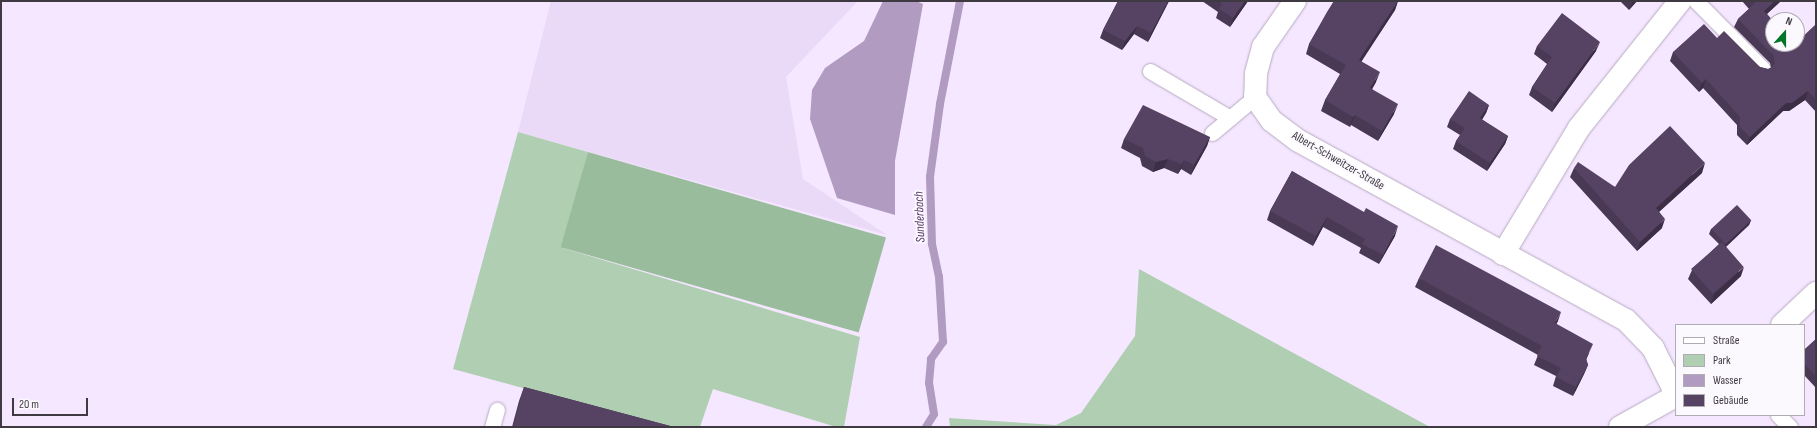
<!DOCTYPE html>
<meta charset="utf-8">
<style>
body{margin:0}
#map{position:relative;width:1817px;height:428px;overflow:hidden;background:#f5e7ff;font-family:"Sofia Sans Condensed",sans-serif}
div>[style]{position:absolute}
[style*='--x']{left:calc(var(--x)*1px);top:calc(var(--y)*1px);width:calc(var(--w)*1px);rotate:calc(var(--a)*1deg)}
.built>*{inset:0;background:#ebdaf7}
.green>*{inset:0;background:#b0cfb2}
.forest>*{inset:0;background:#99bc9c;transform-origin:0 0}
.water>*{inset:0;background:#b19bc0}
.stream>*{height:8px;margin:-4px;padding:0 4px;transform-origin:4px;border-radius:4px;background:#b19bc0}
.roads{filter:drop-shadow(0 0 1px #b7aac0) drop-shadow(0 0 1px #b7aac0)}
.service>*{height:15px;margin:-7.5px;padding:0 7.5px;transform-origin:7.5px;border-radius:7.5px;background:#fff}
.minor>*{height:22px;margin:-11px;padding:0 11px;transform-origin:11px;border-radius:11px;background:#fff}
.wall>*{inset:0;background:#4a3955}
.shaded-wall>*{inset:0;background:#3c2e45}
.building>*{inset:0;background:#564263;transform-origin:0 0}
span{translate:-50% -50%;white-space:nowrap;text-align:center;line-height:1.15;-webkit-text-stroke:4px #fcf9fe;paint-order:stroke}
.street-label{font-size:12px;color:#3f3942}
.water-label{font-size:13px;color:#57386a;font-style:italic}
.frame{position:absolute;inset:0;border:2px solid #3f3942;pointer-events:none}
.legend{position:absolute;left:1675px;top:324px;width:130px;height:92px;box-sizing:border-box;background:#fcf9fe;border:1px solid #b0acb3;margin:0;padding:5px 7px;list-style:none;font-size:12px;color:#3f3942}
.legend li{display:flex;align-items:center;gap:8px;height:20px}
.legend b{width:20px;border:1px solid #b0acb3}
.north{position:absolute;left:1765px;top:12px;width:40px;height:40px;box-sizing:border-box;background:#fcf9fe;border:1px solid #b0acb3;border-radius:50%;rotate:21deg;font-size:11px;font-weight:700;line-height:16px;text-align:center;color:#3f3942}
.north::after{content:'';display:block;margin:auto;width:14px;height:18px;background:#007428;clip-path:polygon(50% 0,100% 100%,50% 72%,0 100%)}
.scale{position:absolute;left:12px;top:398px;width:76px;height:18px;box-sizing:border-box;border:2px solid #3f3942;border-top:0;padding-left:5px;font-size:12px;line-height:14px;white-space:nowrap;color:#3f3942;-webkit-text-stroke:3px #fcf9fe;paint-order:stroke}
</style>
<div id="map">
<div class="built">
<div style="clip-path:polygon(551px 1px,858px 1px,786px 77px,803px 179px,887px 235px,518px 132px)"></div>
</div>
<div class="green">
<div style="clip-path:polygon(518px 132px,588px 152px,563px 248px,860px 337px,844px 427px,836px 427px,713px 389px,700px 427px,667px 427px,453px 369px)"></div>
<div style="clip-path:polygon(1139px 269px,1430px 427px,950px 427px,949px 418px,1056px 425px,1081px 413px,1135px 336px)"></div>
</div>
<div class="forest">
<div style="left:588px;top:152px;width:310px;height:99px;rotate:16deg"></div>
</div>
<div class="water">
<div style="clip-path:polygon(883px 1px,916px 1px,923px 4px,895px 161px,895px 215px,837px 198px,810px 119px,812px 90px,825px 68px,864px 41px)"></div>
</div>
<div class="stream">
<div style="--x:926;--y:427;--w:15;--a:-58"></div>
<div style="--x:934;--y:414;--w:31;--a:-99"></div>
<div style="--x:929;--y:383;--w:24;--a:-85"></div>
<div style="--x:931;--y:359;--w:21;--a:-55"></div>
<div style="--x:943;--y:342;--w:65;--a:-93.5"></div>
<div style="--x:939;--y:277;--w:34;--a:-102"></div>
<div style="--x:932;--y:244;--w:67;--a:-91.7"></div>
<div style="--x:930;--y:177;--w:74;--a:-82.2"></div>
<div style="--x:940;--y:104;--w:105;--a:-79"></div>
</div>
<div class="roads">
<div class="service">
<div style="--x:1696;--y:1;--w:95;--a:45.4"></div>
<div style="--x:1150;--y:71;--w:93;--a:30.4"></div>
<div style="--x:1212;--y:133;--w:56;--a:-39.9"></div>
<div style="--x:1778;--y:415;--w:17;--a:45"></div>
<div style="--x:492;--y:427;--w:18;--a:-74"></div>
</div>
<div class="minor">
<div style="--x:1295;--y:1;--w:56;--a:124.8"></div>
<div style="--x:1263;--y:47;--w:28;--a:105"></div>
<div style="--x:1256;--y:74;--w:23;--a:92"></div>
<div style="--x:1255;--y:97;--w:29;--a:55"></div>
<div style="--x:1272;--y:121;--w:31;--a:37"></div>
<div style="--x:1297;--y:140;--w:375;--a:28.7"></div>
<div style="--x:1626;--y:320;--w:39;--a:46"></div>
<div style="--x:1653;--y:348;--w:51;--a:63.4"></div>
<div style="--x:1503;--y:254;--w:147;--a:-58.9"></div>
<div style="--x:1579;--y:128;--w:162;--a:-51.5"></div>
<div style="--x:1782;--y:325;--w:47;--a:-43.3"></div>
<div style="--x:1620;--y:427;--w:64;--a:-29"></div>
</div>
</div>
<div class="wall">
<div style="clip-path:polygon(1118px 1px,1169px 1px,1148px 42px,1134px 34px,1122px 50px,1100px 38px,1103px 30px)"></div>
<div style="clip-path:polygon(1202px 1px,1248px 1px,1230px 27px,1216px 18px,1218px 12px)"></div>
<div style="clip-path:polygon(1334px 1px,1398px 1px,1395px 10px,1361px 61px,1376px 82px,1372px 89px,1394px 114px,1378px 141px,1351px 125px,1350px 127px,1321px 111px,1325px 100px,1340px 74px,1306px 54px,1309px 44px)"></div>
<div style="clip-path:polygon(1620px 1px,1637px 1px,1629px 10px)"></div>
<div style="clip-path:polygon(1742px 1px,1781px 1px,1767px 14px,1794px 45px,1816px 27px,1816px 112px,1805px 100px,1789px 111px,1783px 111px,1747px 145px,1737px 135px,1737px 125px,1703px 88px,1699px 92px,1670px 61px,1673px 52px,1717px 38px,1760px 67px,1768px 69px,1771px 68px,1770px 63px,1734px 27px,1738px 19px,1749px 9px)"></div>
<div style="clip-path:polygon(1537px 46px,1596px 51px,1552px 112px,1529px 95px,1532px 87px,1547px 64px,1534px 54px)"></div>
<div style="clip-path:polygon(1489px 105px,1486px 113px,1482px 120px,1508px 136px,1505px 144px,1487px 171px,1453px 149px,1456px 141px,1460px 135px,1447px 127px,1450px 119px)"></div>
<div style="clip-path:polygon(1210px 137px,1207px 146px,1191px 175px,1181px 169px,1178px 174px,1164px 168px,1153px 172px,1142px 166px,1140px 158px,1121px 148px,1124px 139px)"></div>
<div style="clip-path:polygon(1574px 168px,1615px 187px,1702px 173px,1659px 212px,1662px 228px,1637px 251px,1570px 177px)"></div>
<div style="clip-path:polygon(1292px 171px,1395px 236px,1379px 264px,1359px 253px,1361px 248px,1323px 227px,1313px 246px,1267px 220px,1270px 211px)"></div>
<div style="clip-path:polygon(1751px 220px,1749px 225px,1726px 247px,1741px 276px,1711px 304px,1688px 279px,1692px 270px,1719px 244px,1709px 234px,1711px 229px)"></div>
<div style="clip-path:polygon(1419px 278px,1558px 321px,1556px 324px,1589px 353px,1586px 359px,1588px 365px,1584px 374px,1573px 396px,1553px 386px,1556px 376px,1534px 365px,1538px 355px,1415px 287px)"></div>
<div style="clip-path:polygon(1816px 339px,1816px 388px,1804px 375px,1804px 350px)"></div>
<div style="clip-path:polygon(524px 387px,674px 427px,512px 427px,519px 401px)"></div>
</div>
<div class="shaded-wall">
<div style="clip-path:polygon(1168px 1px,1169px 1px,1148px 42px,1151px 33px)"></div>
<div style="clip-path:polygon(1245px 1px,1248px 1px,1230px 27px,1233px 18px)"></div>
<div style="clip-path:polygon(1398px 1px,1395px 10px,1356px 70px,1359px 60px)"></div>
<div style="clip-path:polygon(1633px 1px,1637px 1px,1629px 10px)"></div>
<div style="clip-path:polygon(1775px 1px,1781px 1px,1761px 19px,1764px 11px)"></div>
<div style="clip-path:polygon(1137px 26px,1134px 34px,1122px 50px,1125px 41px)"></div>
<div style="clip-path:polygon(1600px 42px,1596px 51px,1552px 112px,1555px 103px)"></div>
<div style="clip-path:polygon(1380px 72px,1376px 82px,1367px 98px,1370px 88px)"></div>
<div style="clip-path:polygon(1706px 79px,1703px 88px,1699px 92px,1702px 83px)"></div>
<div style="clip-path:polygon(1808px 91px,1805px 100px,1789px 111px,1783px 111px,1747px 145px,1750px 137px,1786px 103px)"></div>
<div style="clip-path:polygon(1398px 104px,1394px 114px,1378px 141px,1382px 131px)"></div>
<div style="clip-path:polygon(1489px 105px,1486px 113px,1477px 126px,1480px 118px)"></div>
<div style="clip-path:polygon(1355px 115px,1351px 125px,1350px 127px,1353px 117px)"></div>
<div style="clip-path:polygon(1508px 136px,1505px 144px,1487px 171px,1490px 163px)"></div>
<div style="clip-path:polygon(1210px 137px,1207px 146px,1191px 175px,1194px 165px)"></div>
<div style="clip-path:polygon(1168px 159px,1164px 168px,1153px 172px,1156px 162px)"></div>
<div style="clip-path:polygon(1184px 160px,1181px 169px,1178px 174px,1182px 164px)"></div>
<div style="clip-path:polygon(1705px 163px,1702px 173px,1652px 218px,1656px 208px)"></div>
<div style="clip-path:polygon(1327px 217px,1323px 227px,1313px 246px,1316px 236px)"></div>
<div style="clip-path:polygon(1665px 219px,1662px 228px,1637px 251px,1640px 242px)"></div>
<div style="clip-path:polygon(1751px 220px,1749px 225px,1723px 249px,1725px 244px)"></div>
<div style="clip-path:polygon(1398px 226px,1395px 236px,1379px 264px,1383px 255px)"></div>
<div style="clip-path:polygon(1744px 267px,1741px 276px,1711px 304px,1714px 294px)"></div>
<div style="clip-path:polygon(1561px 312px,1558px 321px,1552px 332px,1555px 323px)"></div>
<div style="clip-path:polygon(1593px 344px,1589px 353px,1583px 367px,1586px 358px)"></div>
<div style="clip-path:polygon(1588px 365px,1584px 374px,1573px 396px,1576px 387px)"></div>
</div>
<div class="building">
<div style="clip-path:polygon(1118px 1px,1168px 1px,1151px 33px,1137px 26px,1125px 41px,1103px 30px)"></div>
<div style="clip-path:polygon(1218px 1px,1245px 1px,1233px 18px,1219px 9px,1222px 4px)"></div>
<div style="clip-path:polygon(1334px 1px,1398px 1px,1359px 60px,1380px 72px,1370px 88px,1398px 104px,1382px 131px,1355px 115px,1353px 117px,1325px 100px,1346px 65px,1309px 44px,1327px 12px)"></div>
<div style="clip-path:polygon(1753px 1px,1775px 1px,1764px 11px,1773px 21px,1773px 44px,1794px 44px,1794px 45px,1797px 44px,1797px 42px,1815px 25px,1816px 27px,1816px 100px,1808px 91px,1792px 103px,1786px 103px,1750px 137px,1740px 127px,1740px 117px,1706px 79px,1702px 83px,1673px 52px,1704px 24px,1717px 38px,1724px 31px,1760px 67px,1768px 69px,1772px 67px,1775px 63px,1773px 55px,1738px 19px,1755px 3px)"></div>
<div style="clip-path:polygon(1562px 13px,1600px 42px,1555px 103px,1532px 87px,1552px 57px,1537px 46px)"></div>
<div style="clip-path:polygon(1469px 91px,1489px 105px,1480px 118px,1508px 136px,1490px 163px,1456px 141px,1465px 128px,1450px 119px)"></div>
<div style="clip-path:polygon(1143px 105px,1210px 137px,1194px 165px,1184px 160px,1182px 164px,1168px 159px,1156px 162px,1145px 156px,1143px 148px,1124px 139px)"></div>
<div style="clip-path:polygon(1670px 126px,1705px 163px,1656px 208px,1665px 219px,1640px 242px,1574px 168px,1578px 162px,1615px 187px,1629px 165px)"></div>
<div style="clip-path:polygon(1292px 171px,1364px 212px,1366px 208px,1398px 226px,1383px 255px,1362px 244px,1365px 239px,1327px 217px,1316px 236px,1270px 211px)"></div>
<div style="left:1737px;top:205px;width:21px;height:35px;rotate:47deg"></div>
<div style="left:1722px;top:242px;width:33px;height:41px;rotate:49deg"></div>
<div style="clip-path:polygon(1436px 245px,1561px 312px,1555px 323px,1593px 344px,1586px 358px,1588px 365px,1576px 387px,1556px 377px,1561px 368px,1537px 356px,1542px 346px,1419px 278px)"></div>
<div style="clip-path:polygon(1816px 339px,1816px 377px,1804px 363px,1804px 350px)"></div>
<div style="clip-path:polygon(524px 387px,674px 427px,513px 427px)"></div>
</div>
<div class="street-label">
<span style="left:1338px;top:161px;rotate:30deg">Albert-Schweitzer-Straße</span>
</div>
<div class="water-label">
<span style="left:920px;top:217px;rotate:-92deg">Sunderbach</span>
</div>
<div class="frame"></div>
<ul class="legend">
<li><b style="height:5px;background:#fff"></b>Straße</li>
<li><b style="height:11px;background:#b0cfb2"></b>Park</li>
<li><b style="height:11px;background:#b19bc0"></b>Wasser</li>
<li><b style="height:11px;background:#564263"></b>Gebäude</li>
</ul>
<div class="north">N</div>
<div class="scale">20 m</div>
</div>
